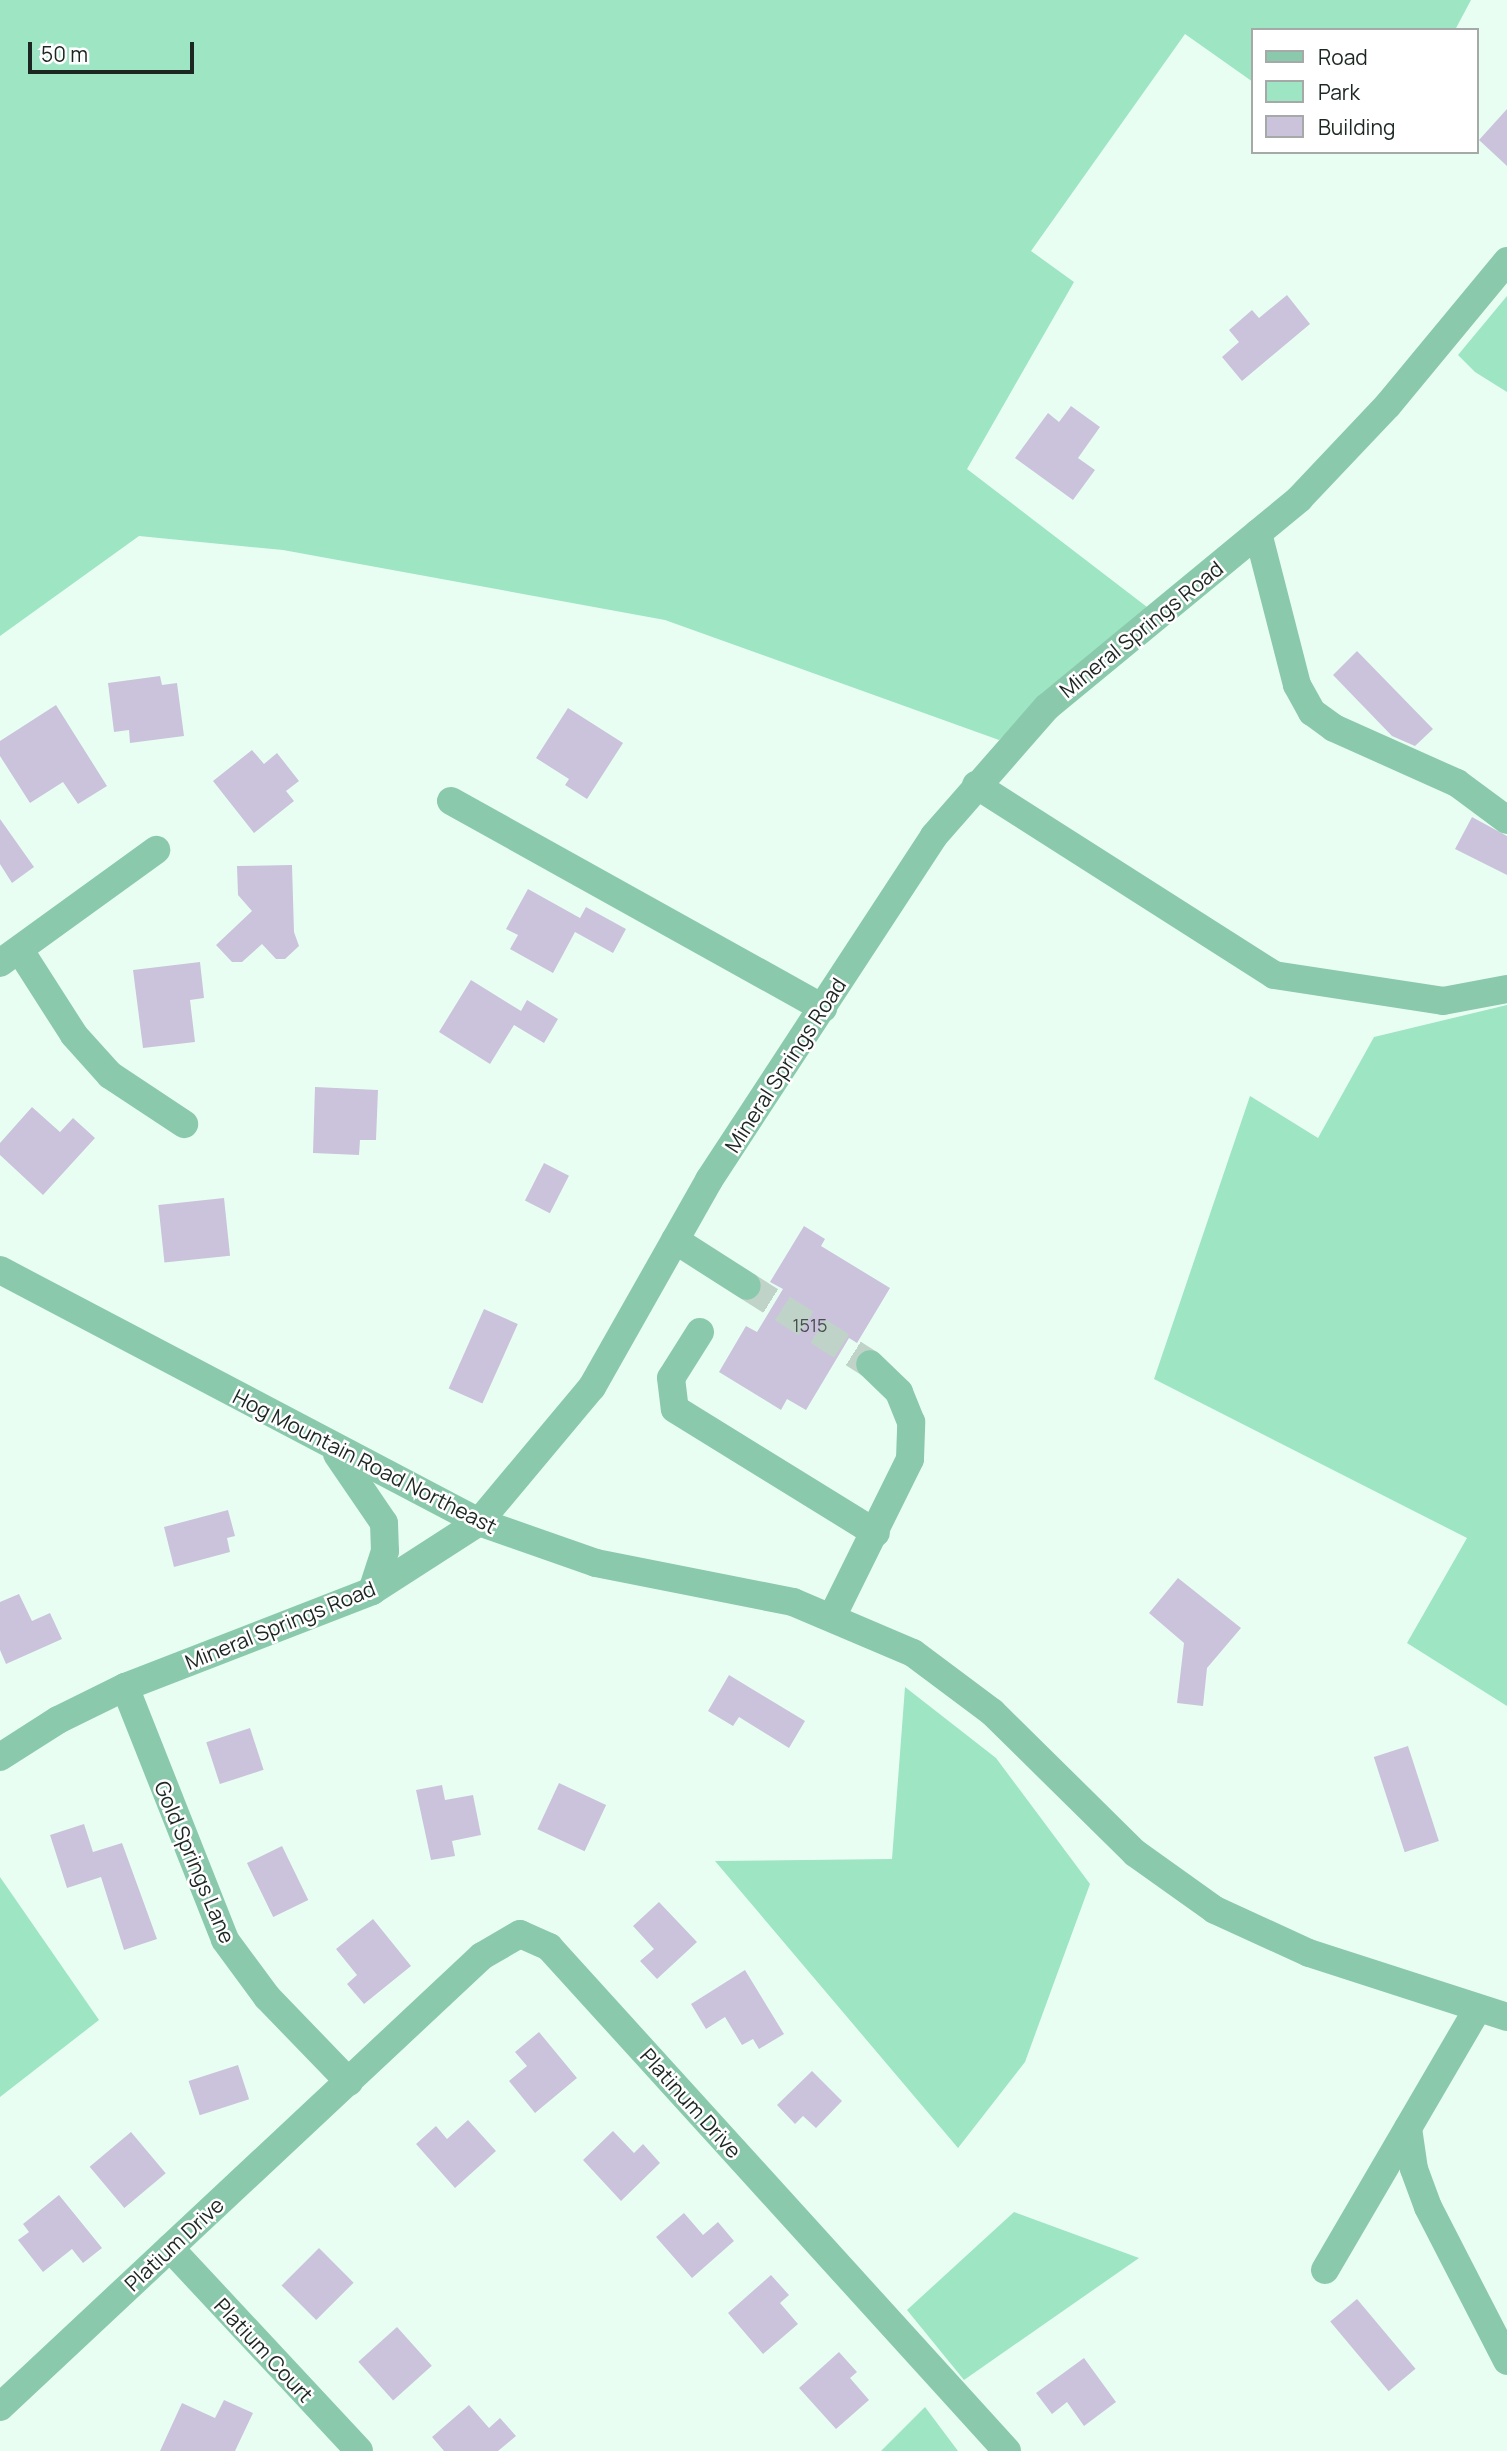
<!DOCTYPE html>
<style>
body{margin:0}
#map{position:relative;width:1507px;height:2451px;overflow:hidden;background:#e9fef3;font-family:Manrope,sans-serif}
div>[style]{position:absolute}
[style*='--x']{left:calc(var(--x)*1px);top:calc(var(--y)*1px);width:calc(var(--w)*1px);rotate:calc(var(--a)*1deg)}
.green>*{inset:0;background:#9de5c3}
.building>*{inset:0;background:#cbc3db;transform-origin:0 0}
.minor-tunnel>*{height:28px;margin-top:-14px;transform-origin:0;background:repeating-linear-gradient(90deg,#c0d3c9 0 28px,transparent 0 42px)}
.minor>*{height:28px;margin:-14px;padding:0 14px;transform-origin:14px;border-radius:14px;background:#8bc9ac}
span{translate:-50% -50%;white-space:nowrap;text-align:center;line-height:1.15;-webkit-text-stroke:5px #fff;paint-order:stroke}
.number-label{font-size:18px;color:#484e50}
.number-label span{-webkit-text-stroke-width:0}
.street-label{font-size:21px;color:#1d2722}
.legend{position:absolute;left:1251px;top:28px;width:228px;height:126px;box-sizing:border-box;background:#fff;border:2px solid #a5a9a7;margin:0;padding:9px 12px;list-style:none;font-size:21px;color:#1d2722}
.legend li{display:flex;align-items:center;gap:14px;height:35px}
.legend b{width:35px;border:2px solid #a5a9a7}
.scale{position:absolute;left:28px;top:42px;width:166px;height:32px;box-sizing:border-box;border:4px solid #1d2722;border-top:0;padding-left:9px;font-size:21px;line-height:24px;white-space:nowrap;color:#1d2722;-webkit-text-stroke:5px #fff;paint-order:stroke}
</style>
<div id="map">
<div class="green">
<div style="clip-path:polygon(0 0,1471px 0,1455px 30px,1253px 30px,1253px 82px,1185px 34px,1031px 251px,1074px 282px,967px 469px,1147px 607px,999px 740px,665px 620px,283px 550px,139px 536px,0 636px)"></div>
<div style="clip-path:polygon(1507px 296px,1507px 392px,1475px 372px,1458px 355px)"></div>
<div style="clip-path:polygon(1507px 1005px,1507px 1706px,1407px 1643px,1467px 1538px,1154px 1379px,1250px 1096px,1318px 1138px,1374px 1037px)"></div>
<div style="clip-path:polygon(905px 1687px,996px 1758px,1090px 1884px,1025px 2062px,958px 2148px,715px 1861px,892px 1859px)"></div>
<div style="clip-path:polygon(0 1877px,99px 2020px,0 2097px)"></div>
<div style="clip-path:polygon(1014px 2212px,1139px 2258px,964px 2380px,907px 2310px)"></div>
<div style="clip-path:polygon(925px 2407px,958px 2451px,881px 2451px)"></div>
</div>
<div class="building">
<div style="clip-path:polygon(1507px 109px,1507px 166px,1479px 140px)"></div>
<div style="clip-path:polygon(1287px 295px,1310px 324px,1242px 381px,1222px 357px,1239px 342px,1229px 330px,1252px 310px,1259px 318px)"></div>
<div style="clip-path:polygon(1071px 406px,1100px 427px,1078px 458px,1095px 470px,1073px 500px,1015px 458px,1048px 413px,1059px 422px)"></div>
<div style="clip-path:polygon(1357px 651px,1433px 729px,1415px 746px,1392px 736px,1333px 675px)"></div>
<div style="clip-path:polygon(160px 676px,162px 685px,177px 683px,184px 736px,130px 743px,129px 730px,114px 732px,108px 683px)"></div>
<div style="clip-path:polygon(56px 705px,107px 786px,78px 804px,63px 782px,30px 803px,0 756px,0 741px)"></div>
<div style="clip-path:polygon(568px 708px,623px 743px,587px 799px,565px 785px,569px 779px,536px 758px)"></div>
<div style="clip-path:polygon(252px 750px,264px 764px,277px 753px,299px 781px,286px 791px,294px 801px,254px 833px,213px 781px)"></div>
<div style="clip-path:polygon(1472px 817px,1507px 836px,1507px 875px,1455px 849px)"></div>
<div style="clip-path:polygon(0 819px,34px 867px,12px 883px,0 864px)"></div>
<div style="clip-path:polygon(292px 865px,294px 932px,299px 946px,285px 959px,276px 959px,262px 944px,242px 962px,232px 962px,216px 945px,252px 911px,238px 895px,237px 866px)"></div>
<div style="clip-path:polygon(528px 889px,580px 918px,586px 907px,626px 929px,613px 953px,575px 932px,553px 973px,510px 949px,518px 935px,506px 929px)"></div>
<div style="clip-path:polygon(200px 962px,204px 998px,190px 1000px,195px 1042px,143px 1048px,133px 970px)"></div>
<div style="clip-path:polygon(471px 980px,521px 1011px,527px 1000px,558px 1019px,544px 1043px,514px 1025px,490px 1064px,439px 1032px)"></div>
<div style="clip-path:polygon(315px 1087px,378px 1090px,376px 1140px,360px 1140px,359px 1155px,313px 1153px)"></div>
<div style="clip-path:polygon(32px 1107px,60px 1132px,73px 1118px,95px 1138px,43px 1195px,0 1155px,0 1143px)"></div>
<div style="left:544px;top:1163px;width:28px;height:42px;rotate:27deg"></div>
<div style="left:224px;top:1198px;width:58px;height:66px;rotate:84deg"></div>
<div style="clip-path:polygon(804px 1226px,825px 1239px,821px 1246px,890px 1288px,857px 1343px,849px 1338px,806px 1410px,787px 1399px,781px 1410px,719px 1372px,746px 1326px,757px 1332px,783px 1289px,770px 1282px)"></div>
<div style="left:484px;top:1309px;width:37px;height:87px;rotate:24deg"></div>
<div style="clip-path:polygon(228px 1510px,235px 1536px,227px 1538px,230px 1552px,174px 1567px,164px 1527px)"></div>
<div style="clip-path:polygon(1178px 1578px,1241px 1628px,1207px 1668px,1203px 1706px,1177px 1703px,1184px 1643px,1149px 1613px)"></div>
<div style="clip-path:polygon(19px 1594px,32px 1621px,50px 1613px,62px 1639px,6px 1664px,0 1650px,0 1602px)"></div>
<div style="clip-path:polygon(729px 1675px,805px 1721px,789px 1748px,739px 1717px,733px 1726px,708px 1711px)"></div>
<div style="left:250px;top:1728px;width:44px;height:46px;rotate:72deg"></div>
<div style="left:1408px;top:1746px;width:100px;height:36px;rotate:72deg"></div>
<div style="left:559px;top:1783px;width:52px;height:51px;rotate:25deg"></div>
<div style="clip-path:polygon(442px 1785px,445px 1800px,473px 1795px,481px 1835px,452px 1841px,455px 1856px,431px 1860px,416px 1790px)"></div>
<div style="clip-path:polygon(84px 1824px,93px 1852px,122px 1843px,157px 1939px,124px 1950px,101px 1877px,67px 1888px,50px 1835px)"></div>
<div style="left:282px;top:1846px;width:60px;height:39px;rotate:64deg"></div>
<div style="clip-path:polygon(659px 1902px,697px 1942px,657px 1979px,640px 1961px,654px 1949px,633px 1926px)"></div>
<div style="clip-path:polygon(373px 1919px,411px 1966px,364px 2004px,347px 1984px,357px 1975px,336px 1949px)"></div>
<div style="clip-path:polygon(745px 1970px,784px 2034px,759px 2049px,753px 2039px,742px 2045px,725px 2017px,706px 2029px,691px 2004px)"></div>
<div style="clip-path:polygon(539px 2032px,577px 2078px,535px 2113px,509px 2081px,527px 2066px,515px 2052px)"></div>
<div style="left:238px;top:2065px;width:36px;height:52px;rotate:72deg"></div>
<div style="clip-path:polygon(812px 2071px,842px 2101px,816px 2128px,803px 2116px,795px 2124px,777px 2105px)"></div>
<div style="clip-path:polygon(468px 2120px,496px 2151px,455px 2188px,416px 2144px,436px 2126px,447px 2139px)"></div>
<div style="clip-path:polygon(613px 2131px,634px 2153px,643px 2144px,660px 2163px,621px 2201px,583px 2160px)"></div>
<div style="left:131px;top:2132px;width:54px;height:54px;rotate:50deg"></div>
<div style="clip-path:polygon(59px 2195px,102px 2248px,83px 2263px,72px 2249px,43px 2272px,18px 2240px,29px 2232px,23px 2224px)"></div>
<div style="clip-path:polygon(684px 2213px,703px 2235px,718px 2222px,734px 2241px,692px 2278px,656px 2237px)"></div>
<div style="left:319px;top:2248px;width:49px;height:53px;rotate:45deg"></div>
<div style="clip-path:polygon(771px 2275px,789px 2295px,780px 2303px,798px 2324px,763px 2354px,728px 2313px)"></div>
<div style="left:1357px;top:2299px;width:91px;height:35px;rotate:50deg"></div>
<div style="left:397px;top:2327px;width:52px;height:52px;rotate:48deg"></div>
<div style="clip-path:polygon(839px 2352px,857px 2372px,850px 2378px,869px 2400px,836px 2429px,799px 2388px)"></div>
<div style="clip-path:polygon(1084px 2358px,1116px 2402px,1084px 2426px,1067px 2402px,1052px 2414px,1036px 2393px)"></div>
<div style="clip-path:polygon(224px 2400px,253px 2413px,235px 2451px,160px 2451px,182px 2403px,215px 2418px)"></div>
<div style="clip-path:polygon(469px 2405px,489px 2428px,500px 2418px,516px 2436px,498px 2451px,444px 2451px,432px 2437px)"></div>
</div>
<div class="minor-tunnel">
<div style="--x:747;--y:1286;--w:146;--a:32.4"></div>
</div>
<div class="minor">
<div style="--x:1258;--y:533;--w:157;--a:75.6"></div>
<div style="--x:1297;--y:685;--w:31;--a:61"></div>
<div style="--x:1312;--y:712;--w:27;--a:36"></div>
<div style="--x:1334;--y:728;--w:135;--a:24.1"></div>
<div style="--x:1457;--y:783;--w:62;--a:36.5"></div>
<div style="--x:976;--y:785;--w:353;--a:32.5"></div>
<div style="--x:1274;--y:975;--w:171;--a:8.7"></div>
<div style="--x:1443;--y:1001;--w:65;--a:-10.6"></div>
<div style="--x:451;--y:801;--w:426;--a:29.1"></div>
<div style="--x:21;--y:952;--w:98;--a:57.4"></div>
<div style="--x:74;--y:1035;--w:54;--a:48"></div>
<div style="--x:110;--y:1075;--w:89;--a:33.5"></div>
<div style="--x:0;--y:963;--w:193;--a:-35.9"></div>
<div style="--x:675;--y:1240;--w:85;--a:32.6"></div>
<div style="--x:0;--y:1270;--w:541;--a:27.75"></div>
<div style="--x:479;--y:1522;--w:124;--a:19.3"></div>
<div style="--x:596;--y:1563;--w:201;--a:11.2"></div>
<div style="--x:793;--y:1602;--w:130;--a:23"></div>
<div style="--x:913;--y:1653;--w:99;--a:36.8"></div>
<div style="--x:992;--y:1712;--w:201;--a:44.6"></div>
<div style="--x:1135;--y:1853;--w:98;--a:35.5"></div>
<div style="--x:1215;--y:1910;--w:103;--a:24.6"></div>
<div style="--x:1309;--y:1953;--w:208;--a:17.9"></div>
<div style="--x:700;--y:1332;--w:54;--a:122.2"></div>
<div style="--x:671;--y:1378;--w:31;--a:83"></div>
<div style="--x:675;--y:1409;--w:236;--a:31.7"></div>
<div style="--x:337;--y:1454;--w:83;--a:55.7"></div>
<div style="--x:384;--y:1523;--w:28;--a:88"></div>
<div style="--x:385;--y:1551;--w:42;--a:108"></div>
<div style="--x:832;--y:1617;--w:176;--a:-63.7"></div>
<div style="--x:910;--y:1459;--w:37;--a:-88"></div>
<div style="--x:911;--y:1422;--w:32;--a:-112"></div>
<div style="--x:899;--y:1392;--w:40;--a:-136"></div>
<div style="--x:125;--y:1687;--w:272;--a:68.4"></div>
<div style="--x:225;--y:1940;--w:71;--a:53.6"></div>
<div style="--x:267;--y:1997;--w:118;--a:46"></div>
<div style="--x:0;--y:1757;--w:69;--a:-32.5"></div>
<div style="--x:58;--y:1720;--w:75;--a:-26.2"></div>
<div style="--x:125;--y:1687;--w:265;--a:-21.2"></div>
<div style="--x:372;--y:1591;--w:127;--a:-32.8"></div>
<div style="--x:479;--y:1522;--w:176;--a:-50.1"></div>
<div style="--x:592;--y:1387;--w:238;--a:-60.5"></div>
<div style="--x:709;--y:1180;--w:411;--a:-56.8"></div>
<div style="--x:934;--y:836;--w:171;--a:-48.8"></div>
<div style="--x:1047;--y:707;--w:327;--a:-39.5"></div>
<div style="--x:1299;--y:499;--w:129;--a:-46.6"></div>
<div style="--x:1388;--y:405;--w:187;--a:-50.4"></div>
<div style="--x:1408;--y:2128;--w:41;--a:81.7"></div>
<div style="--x:1414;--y:2169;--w:40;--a:69.8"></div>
<div style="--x:1428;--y:2207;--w:173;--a:62.8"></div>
<div style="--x:170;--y:2248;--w:277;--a:47"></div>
<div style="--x:1325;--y:2270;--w:303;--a:-59.7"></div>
<div style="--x:0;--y:2407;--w:660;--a:-43.1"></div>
<div style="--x:482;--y:1956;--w:44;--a:-30.1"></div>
<div style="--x:520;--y:1934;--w:32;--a:24"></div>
<div style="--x:549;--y:1947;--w:681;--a:47.74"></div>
</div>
<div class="number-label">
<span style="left:810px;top:1325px">1515</span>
</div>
<div class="street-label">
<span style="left:1141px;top:629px;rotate:-39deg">Mineral Springs Road</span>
<span style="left:785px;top:1065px;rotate:-57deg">Mineral Springs Road</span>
<span style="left:365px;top:1461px;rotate:27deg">Hog Mountain Road Northeast</span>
<span style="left:280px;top:1625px;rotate:-22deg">Mineral Springs Road</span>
<span style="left:195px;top:1862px;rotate:67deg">Gold Springs Lane</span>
<span style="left:691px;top:2103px;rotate:48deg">Platinum Drive</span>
<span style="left:174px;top:2244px;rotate:-43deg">Platium Drive</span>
<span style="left:264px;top:2350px;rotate:47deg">Platium Court</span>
</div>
<ul class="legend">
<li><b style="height:9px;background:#8bc9ac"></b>Road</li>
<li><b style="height:19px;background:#9de5c3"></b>Park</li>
<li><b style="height:19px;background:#cbc3db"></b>Building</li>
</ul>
<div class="scale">50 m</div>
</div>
